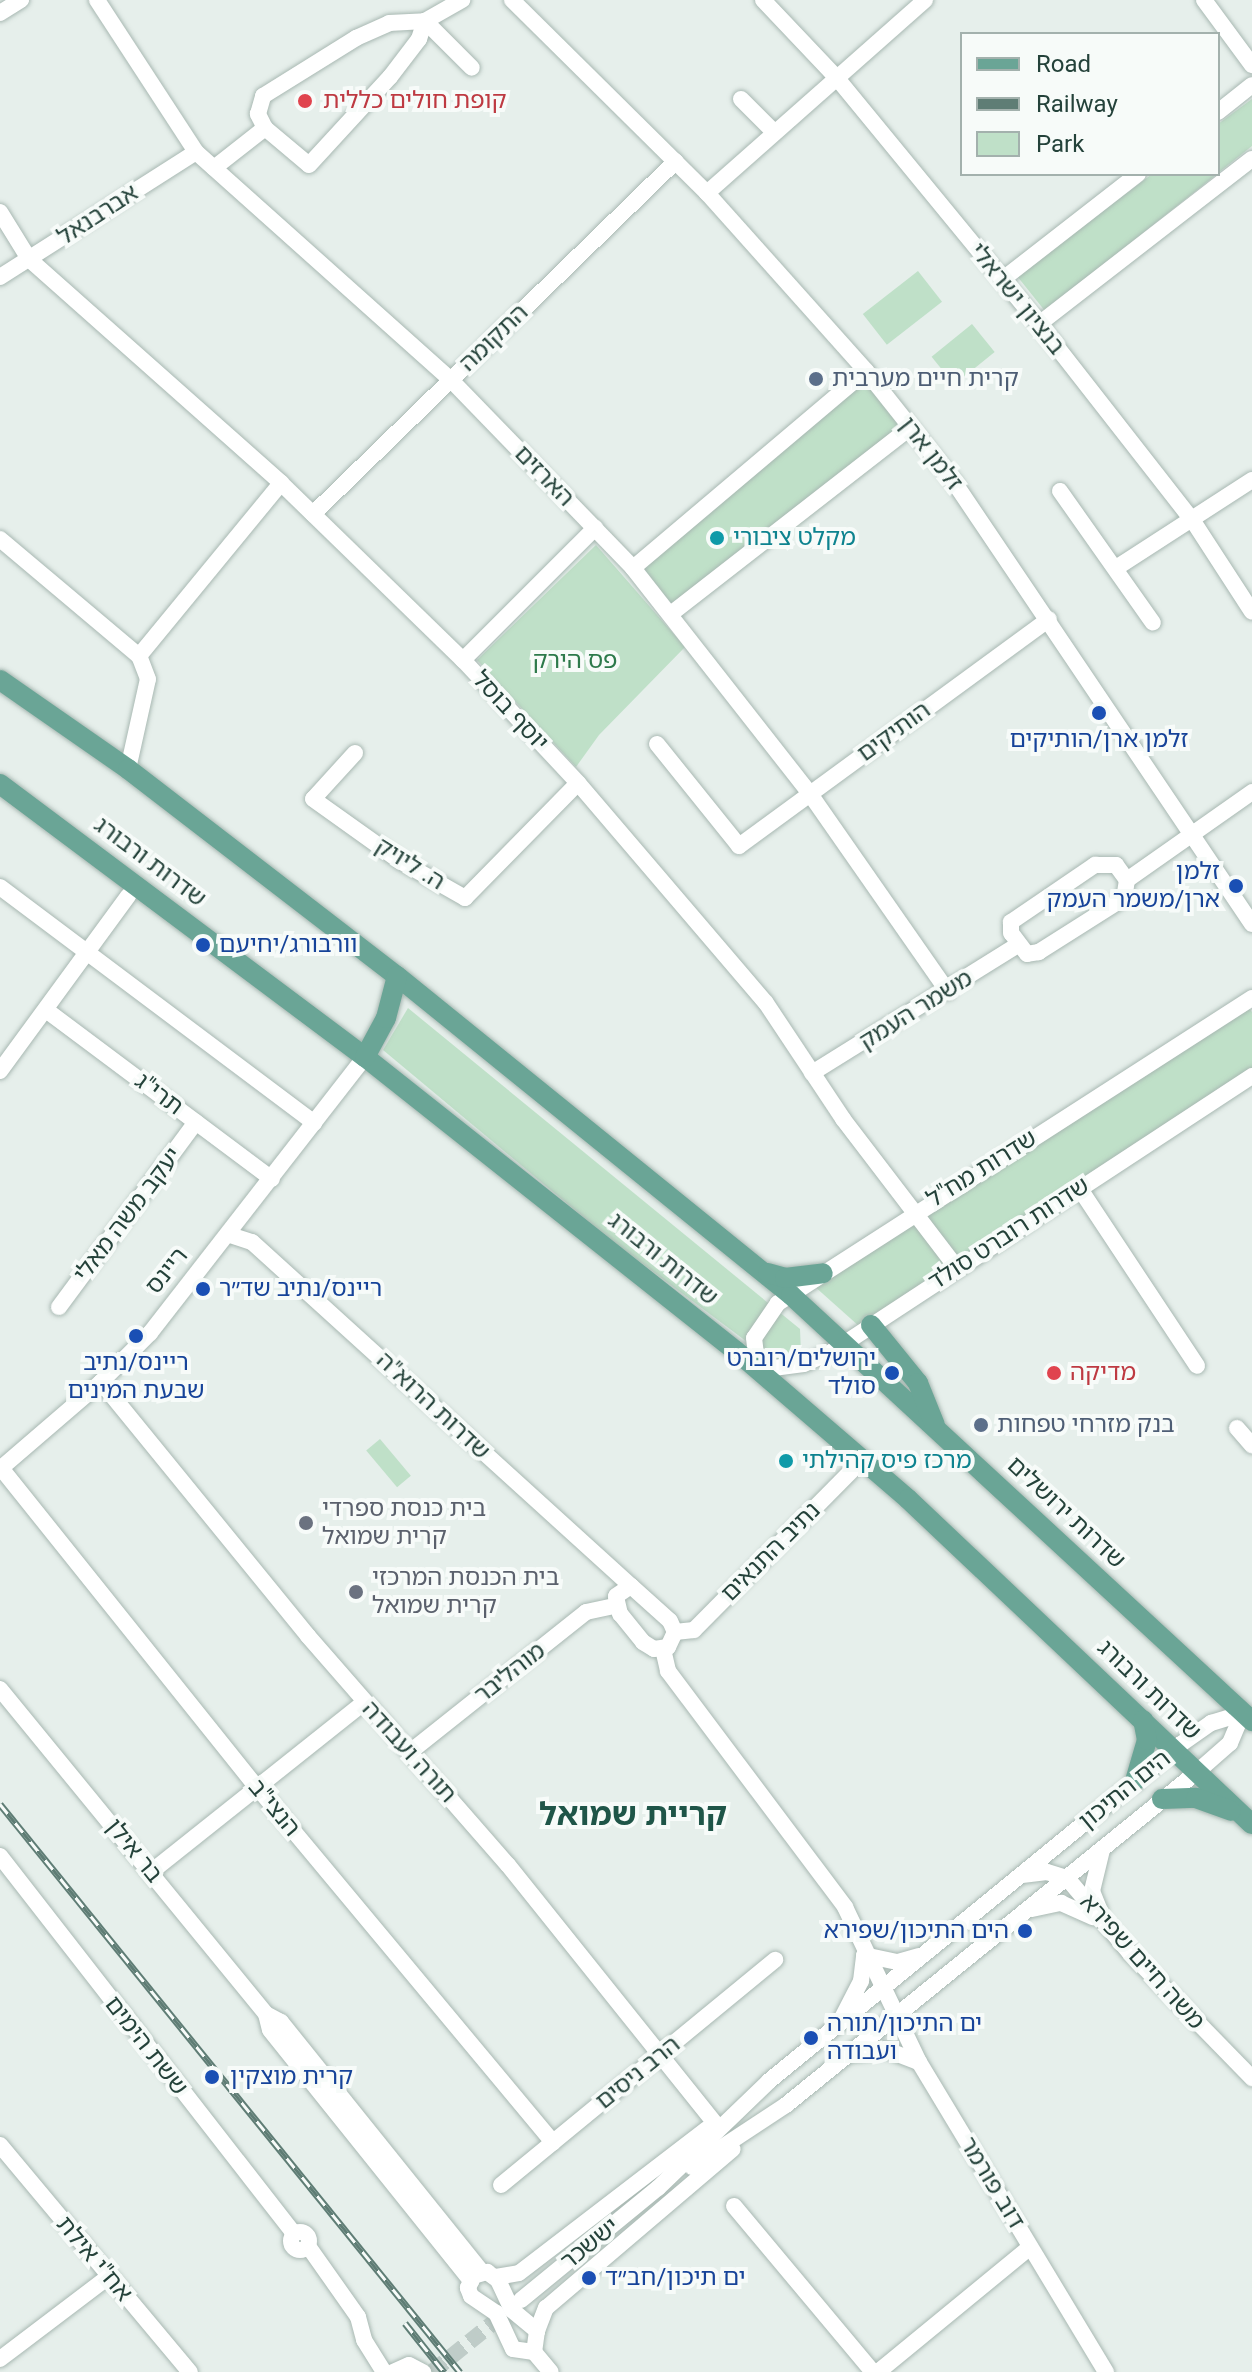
<!DOCTYPE html>
<meta charset="utf-8">
<style>
body{margin:0}
#map{position:relative;width:1252px;height:2372px;overflow:hidden;background:#e6efeb;font-family:Roboto,"Noto Sans Hebrew",sans-serif}
div>[style]{position:absolute}
[style*='--x']{left:calc(var(--x)*1px);top:calc(var(--y)*1px);width:calc(var(--w)*1px);rotate:calc(var(--a)*1deg)}
.green>*{inset:0;background:#bfe0c8;transform-origin:0 0}
.minor-tunnel>*{height:16px;margin-top:-8px;transform-origin:0;background:repeating-linear-gradient(90deg,#bfccc8 0 16px,transparent 0 24px)}
.roads{filter:drop-shadow(0 0 2px #a8b8b2) drop-shadow(0 0 2px #a8b8b2)}
.minor>*{height:16px;margin:-8px;padding:0 8px;transform-origin:8px;border-radius:8px;background:#fff}
.minor>.ring{margin:-8px;padding:0;box-sizing:content-box;background:none;border:16px solid #fff;border-radius:50%}
.major>*{height:20px;margin:-10px;padding:0 10px;transform-origin:10px;border-radius:10px;background:#6aa596}
.rail>*{height:7px;margin-top:-3.5px;transform-origin:0;background:repeating-linear-gradient(90deg,#f7fbf9 0 12px,#5f7d75 0 24px);box-sizing:border-box;border-block:2px solid #5f7d75}
.dots>*{width:22px;height:22px;translate:-50% -50%;box-sizing:border-box;border:4px solid #f7fbf9;border-radius:50%}
span{translate:-50% -50%;white-space:nowrap;text-align:center;line-height:1.15;-webkit-text-stroke:8px #f7fbf9;paint-order:stroke}
.health-label{font-size:24px;color:#be3a42}
.left{translate:0 -50%;text-align:left}
.street-label{font-size:24px;color:#24423a}
.service-label{font-size:24px;color:#4e5e75}
.culture-label{font-size:24px;color:#0d838f}
.park-label{font-size:24px;color:#2d7a4b}
.transit-label{font-size:24px;color:#164399}
.right{translate:-100% -50%;text-align:right}
.worship-label{font-size:24px;color:#5b616d}
.district-label{font-size:32px;color:#1f5548;font-weight:700}
.legend{position:absolute;left:960px;top:32px;width:260px;height:144px;box-sizing:border-box;background:#f7fbf9;border:2px solid #a3b1ad;margin:0;padding:10px 14px;list-style:none;font-size:24px;color:#24423a}
.legend li{display:flex;align-items:center;gap:16px;height:40px}
.legend b{width:40px;border:2px solid #a3b1ad}
</style>
<div id="map">
<div class="green">
<div style="clip-path:polygon(1252px 99px,1252px 146px,1218px 173px,1218px 124px)"></div>
<div style="clip-path:polygon(1152px 174px,1217px 174px,1045px 311px,1017px 276px)"></div>
<div style="left:918px;top:271px;width:39px;height:70px;rotate:52deg"></div>
<div style="left:972px;top:324px;width:36px;height:52px;rotate:51deg"></div>
<div style="clip-path:polygon(865px 380px,901px 425px,672px 605px,641px 568px)"></div>
<div style="clip-path:polygon(596px 545px,685px 647px,599px 735px,576px 767px,477px 660px)"></div>
<div style="clip-path:polygon(1244px 1001px,1252px 1012px,1252px 1071px,957px 1260px,920px 1214px)"></div>
<div style="clip-path:polygon(408px 1008px,800px 1329px,801px 1353px,793px 1362px,778px 1365px,612px 1241px,383px 1050px)"></div>
<div style="clip-path:polygon(912px 1219px,948px 1267px,860px 1327px,813px 1285px)"></div>
<div style="left:380px;top:1439px;width:48px;height:18px;rotate:50deg"></div>
</div>
<div class="minor-tunnel">
<div style="--x:432;--y:2372;--w:99;--a:-38.8"></div>
</div>
<div class="roads">
<div class="minor">
<div style="--x:97;--y:0;--w:181;--a:56.9"></div>
<div style="--x:196;--y:152;--w:342;--a:41.8"></div>
<div style="--x:451;--y:380;--w:262;--a:45.9"></div>
<div style="--x:633;--y:568;--w:287;--a:51.9"></div>
<div style="--x:810;--y:794;--w:241;--a:55.1"></div>
<div style="--x:512;--y:0;--w:274;--a:44.7"></div>
<div style="--x:707;--y:193;--w:239;--a:48.2"></div>
<div style="--x:866;--y:371;--w:142;--a:51.6"></div>
<div style="--x:954;--y:482;--w:533;--a:56.01"></div>
<div style="--x:763;--y:0;--w:106;--a:46.5"></div>
<div style="--x:836;--y:77;--w:320;--a:50.6"></div>
<div style="--x:1039;--y:324;--w:250;--a:52"></div>
<div style="--x:1193;--y:521;--w:108;--a:57"></div>
<div style="--x:1204;--y:0;--w:81;--a:53.6"></div>
<div style="--x:0;--y:13;--w:25;--a:-32"></div>
<div style="--x:425;--y:21;--w:66;--a:45"></div>
<div style="--x:741;--y:99;--w:47;--a:45"></div>
<div style="--x:1218;--y:112;--w:43;--a:-38.5"></div>
<div style="--x:265;--y:128;--w:16;--a:-117"></div>
<div style="--x:258;--y:114;--w:19;--a:-74"></div>
<div style="--x:263;--y:96;--w:110;--a:-31.9"></div>
<div style="--x:356;--y:38;--w:36;--a:-24"></div>
<div style="--x:389;--y:23;--w:36;--a:-3"></div>
<div style="--x:425;--y:21;--w:43;--a:-29.6"></div>
<div style="--x:214;--y:168;--w:65;--a:-38.1"></div>
<div style="--x:265;--y:128;--w:57;--a:40.1"></div>
<div style="--x:309;--y:165;--w:120;--a:-47.4"></div>
<div style="--x:390;--y:77;--w:48;--a:-52.7"></div>
<div style="--x:419;--y:39;--w:19;--a:-72"></div>
<div style="--x:707;--y:193;--w:291;--a:-41.5"></div>
<div style="--x:0;--y:212;--w:55;--a:58.3"></div>
<div style="--x:29;--y:259;--w:337;--a:41.6"></div>
<div style="--x:281;--y:483;--w:254;--a:44.2"></div>
<div style="--x:463;--y:660;--w:168;--a:46.9"></div>
<div style="--x:578;--y:783;--w:289;--a:49.5"></div>
<div style="--x:766;--y:1003;--w:139;--a:56.4"></div>
<div style="--x:843;--y:1119;--w:188;--a:52.6"></div>
<div style="--x:0;--y:277;--w:232;--a:-32.5"></div>
<div style="--x:1003;--y:279;--w:171;--a:-37.9"></div>
<div style="--x:1039;--y:324;--w:269;--a:-37.8"></div>
<div style="--x:1060;--y:491;--w:161;--a:54.8"></div>
<div style="--x:313;--y:514;--w:506;--a:-44.2"></div>
<div style="--x:0;--y:539;--w:182;--a:40.1"></div>
<div style="--x:633;--y:568;--w:305;--a:-40.2"></div>
<div style="--x:1116;--y:568;--w:162;--a:-32.9"></div>
<div style="--x:672;--y:613;--w:301;--a:-37.9"></div>
<div style="--x:463;--y:660;--w:187;--a:-45"></div>
<div style="--x:657;--y:744;--w:131;--a:51.2"></div>
<div style="--x:739;--y:846;--w:384;--a:-36.2"></div>
<div style="--x:355;--y:753;--w:62;--a:132.4"></div>
<div style="--x:313;--y:799;--w:107;--a:35.5"></div>
<div style="--x:400;--y:861;--w:75;--a:29.6"></div>
<div style="--x:465;--y:898;--w:161;--a:-45.5"></div>
<div style="--x:128;--y:769;--w:92;--a:-77.5"></div>
<div style="--x:148;--y:679;--w:25;--a:-111"></div>
<div style="--x:139;--y:656;--w:224;--a:-50.6"></div>
<div style="--x:1095;--y:865;--w:21;--a:0"></div>
<div style="--x:1116;--y:865;--w:19;--a:54"></div>
<div style="--x:1127;--y:880;--w:18;--a:99"></div>
<div style="--x:1124;--y:898;--w:101;--a:147.6"></div>
<div style="--x:1039;--y:952;--w:12;--a:171"></div>
<div style="--x:1027;--y:954;--w:26;--a:-127"></div>
<div style="--x:1011;--y:933;--w:11;--a:-90"></div>
<div style="--x:1011;--y:922;--w:102;--a:-34.2"></div>
<div style="--x:1127;--y:880;--w:153;--a:-35.1"></div>
<div style="--x:0;--y:887;--w:393;--a:36.9"></div>
<div style="--x:1252;--y:998;--w:564;--a:147.24"></div>
<div style="--x:778;--y:1303;--w:42;--a:124.4"></div>
<div style="--x:754;--y:1338;--w:32;--a:83"></div>
<div style="--x:758;--y:1370;--w:46;--a:-7.4"></div>
<div style="--x:804;--y:1364;--w:32;--a:-24"></div>
<div style="--x:833;--y:1351;--w:501;--a:-33.28"></div>
<div style="--x:46;--y:1010;--w:282;--a:36.8"></div>
<div style="--x:0;--y:1071;--w:217;--a:-53.8"></div>
<div style="--x:812;--y:1073;--w:243;--a:-31.9"></div>
<div style="--x:1080;--y:1189;--w:212;--a:56.5"></div>
<div style="--x:230;--y:1235;--w:23;--a:18"></div>
<div style="--x:252;--y:1242;--w:512;--a:42.23"></div>
<div style="--x:59;--y:1307;--w:230;--a:-53.5"></div>
<div style="--x:101;--y:1382;--w:328;--a:50.8"></div>
<div style="--x:308;--y:1636;--w:304;--a:48.9"></div>
<div style="--x:508;--y:1865;--w:331;--a:51.3"></div>
<div style="--x:1237;--y:1428;--w:23;--a:49"></div>
<div style="--x:1;--y:1468;--w:408;--a:51.3"></div>
<div style="--x:256;--y:1786;--w:464;--a:50.2"></div>
<div style="--x:0;--y:1469;--w:133;--a:-40.7"></div>
<div style="--x:101;--y:1382;--w:69;--a:-45"></div>
<div style="--x:150;--y:1333;--w:350;--a:-52.1"></div>
<div style="--x:631;--y:1586;--w:52;--a:41.9"></div>
<div style="--x:670;--y:1621;--w:12;--a:66"></div>
<div style="--x:675;--y:1632;--w:17;--a:115"></div>
<div style="--x:668;--y:1647;--w:14;--a:172"></div>
<div style="--x:654;--y:1649;--w:13;--a:-148"></div>
<div style="--x:643;--y:1642;--w:36;--a:-129"></div>
<div style="--x:620;--y:1614;--w:18;--a:-103"></div>
<div style="--x:616;--y:1596;--w:18;--a:-34"></div>
<div style="--x:675;--y:1632;--w:19;--a:-6"></div>
<div style="--x:694;--y:1630;--w:239;--a:-45.3"></div>
<div style="--x:663;--y:1649;--w:23;--a:77"></div>
<div style="--x:668;--y:1671;--w:295;--a:53.1"></div>
<div style="--x:845;--y:1907;--w:172;--a:64.5"></div>
<div style="--x:919;--y:2062;--w:362;--a:58.9"></div>
<div style="--x:0;--y:1689;--w:420;--a:50.7"></div>
<div style="--x:266;--y:2014;--w:17;--a:28"></div>
<div style="--x:281;--y:2022;--w:321;--a:51.2"></div>
<div style="--x:410;--y:1752;--w:225;--a:-38.5"></div>
<div style="--x:586;--y:1612;--w:30;--a:-12"></div>
<div style="--x:0;--y:1856;--w:478;--a:52.1"></div>
<div style="--x:151;--y:1872;--w:273;--a:-38.5"></div>
<div style="--x:1022;--y:1875;--w:25;--a:-7"></div>
<div style="--x:1047;--y:1872;--w:21;--a:17"></div>
<div style="--x:1067;--y:1878;--w:98;--a:50"></div>
<div style="--x:1130;--y:1953;--w:175;--a:45.7"></div>
<div style="--x:1032;--y:1909;--w:30;--a:-12"></div>
<div style="--x:1061;--y:1903;--w:35;--a:24"></div>
<div style="--x:1100;--y:1911;--w:22;--a:-112"></div>
<div style="--x:1092;--y:1891;--w:42;--a:-76.3"></div>
<div style="--x:266;--y:2014;--w:16;--a:76"></div>
<div style="--x:270;--y:2030;--w:322;--a:51.3"></div>
<div style="--x:842;--y:2018;--w:42;--a:-62.8"></div>
<div style="--x:861;--y:1981;--w:26;--a:-83"></div>
<div style="--x:864;--y:1955;--w:35;--a:12"></div>
<div style="--x:898;--y:1962;--w:22;--a:-16"></div>
<div style="--x:852;--y:2054;--w:35;--a:-7"></div>
<div style="--x:887;--y:2050;--w:34;--a:21"></div>
<div style="--x:0;--y:2145;--w:296;--a:50.1"></div>
<div style="--x:692;--y:2167;--w:113;--a:-33.4"></div>
<div style="--x:786;--y:2105;--w:529;--a:-39.02"></div>
<div style="--x:1197;--y:1772;--w:44;--a:-41.3"></div>
<div style="--x:1230;--y:1743;--w:33;--a:-67"></div>
<div style="--x:501;--y:2185;--w:355;--a:-39.4"></div>
<div style="--x:734;--y:2206;--w:217;--a:50.1"></div>
<div class="ring" style="left:291px;top:2232px;width:2px;height:2px"></div>
<div style="--x:308;--y:2246;--w:87;--a:54.8"></div>
<div style="--x:358;--y:2317;--w:24;--a:75"></div>
<div style="--x:364;--y:2340;--w:38;--a:58"></div>
<div style="--x:487;--y:2272;--w:14;--a:36"></div>
<div style="--x:498;--y:2280;--w:33;--a:65"></div>
<div style="--x:512;--y:2310;--w:33;--a:40"></div>
<div style="--x:537;--y:2331;--w:21;--a:98"></div>
<div style="--x:534;--y:2352;--w:21;--a:-172"></div>
<div style="--x:513;--y:2349;--w:40;--a:-115"></div>
<div style="--x:496;--y:2313;--w:30;--a:-146"></div>
<div style="--x:471;--y:2296;--w:9;--a:-111"></div>
<div style="--x:468;--y:2288;--w:13;--a:-67"></div>
<div style="--x:473;--y:2276;--w:15;--a:-16"></div>
<div style="--x:496;--y:2277;--w:23;--a:-10"></div>
<div style="--x:519;--y:2273;--w:237;--a:-37.5"></div>
<div style="--x:521;--y:2300;--w:177;--a:-39.3"></div>
<div style="--x:658;--y:2188;--w:154;--a:-43.9"></div>
<div style="--x:769;--y:2081;--w:532;--a:-39.28"></div>
<div style="--x:1181;--y:1744;--w:37;--a:-35"></div>
<div style="--x:1211;--y:1723;--w:34;--a:-17"></div>
<div style="--x:537;--y:2331;--w:25;--a:-69"></div>
<div style="--x:546;--y:2308;--w:245;--a:-40.4"></div>
<div style="--x:534;--y:2352;--w:26;--a:50"></div>
<div style="--x:0;--y:2359;--w:136;--a:-37.2"></div>
<div style="--x:393;--y:2372;--w:17;--a:-24"></div>
<div style="--x:409;--y:2365;--w:16;--a:27"></div>
<div style="--x:878;--y:2372;--w:197;--a:-39.4"></div>
</div>
<div class="major">
<div style="--x:0;--y:680;--w:156;--a:34.8"></div>
<div style="--x:128;--y:769;--w:339;--a:37.6"></div>
<div style="--x:397;--y:976;--w:507;--a:39"></div>
<div style="--x:791;--y:1295;--w:628;--a:42.74"></div>
<div style="--x:0;--y:784;--w:456;--a:36.8"></div>
<div style="--x:365;--y:1057;--w:473;--a:38.4"></div>
<div style="--x:736;--y:1351;--w:227;--a:40.7"></div>
<div style="--x:908;--y:1499;--w:473;--a:43.4"></div>
<div style="--x:365;--y:1057;--w:44;--a:-61.7"></div>
<div style="--x:386;--y:1018;--w:43;--a:-75.3"></div>
<div style="--x:768;--y:1273;--w:18;--a:16"></div>
<div style="--x:785;--y:1278;--w:38;--a:-7"></div>
<div style="--x:871;--y:1325;--w:75;--a:51"></div>
<div style="--x:918;--y:1383;--w:45;--a:68"></div>
<div style="--x:1135;--y:1781;--w:43;--a:-73.7"></div>
<div style="--x:1147;--y:1740;--w:20;--a:-101"></div>
<div style="--x:1162;--y:1799;--w:34;--a:-2"></div>
<div style="--x:1196;--y:1798;--w:37;--a:20"></div>
</div>
</div>
<div class="rail">
<div style="--x:0;--y:1804;--w:731;--a:51"></div>
<div style="--x:405;--y:2323;--w:63;--a:51.5"></div>
</div>
<div class="dots">
<div style="left:305px;top:101px;background:#e0444e"></div>
<div style="left:816px;top:379px;background:#5c6f8a"></div>
<div style="left:717px;top:538px;background:#0f9aa8"></div>
<div style="left:1099px;top:713px;background:#1a4fb4"></div>
<div style="left:1236px;top:886px;background:#1a4fb4"></div>
<div style="left:203px;top:945px;background:#1a4fb4"></div>
<div style="left:203px;top:1289px;background:#1a4fb4"></div>
<div style="left:136px;top:1336px;background:#1a4fb4"></div>
<div style="left:892px;top:1373px;background:#1a4fb4"></div>
<div style="left:1054px;top:1373px;background:#e0444e"></div>
<div style="left:981px;top:1425px;background:#5c6f8a"></div>
<div style="left:786px;top:1461px;background:#0f9aa8"></div>
<div style="left:306px;top:1523px;background:#6b7280"></div>
<div style="left:356px;top:1592px;background:#6b7280"></div>
<div style="left:1025px;top:1931px;background:#1a4fb4"></div>
<div style="left:811px;top:2038px;background:#1a4fb4"></div>
<div style="left:212px;top:2077px;background:#1a4fb4"></div>
<div style="left:589px;top:2278px;background:#1a4fb4"></div>
</div>
<div class="health-label">
<span class="left" style="left:323px;top:101px">קופת חולים כללית</span>
<span class="left" style="left:1070px;top:1373px">מדיקה</span>
</div>
<div class="street-label">
<span style="left:98px;top:215px;rotate:-33deg">אברבנאל</span>
<span style="left:1017px;top:299px;rotate:51deg">בנציון ישראלי</span>
<span style="left:494px;top:338px;rotate:-44deg">התקומה</span>
<span style="left:931px;top:454px;rotate:52deg">זלמן ארן</span>
<span style="left:544px;top:476px;rotate:46deg">הארזים</span>
<span style="left:510px;top:711px;rotate:47deg">יוסף בוסל</span>
<span style="left:894px;top:732px;rotate:-36deg">הותיקים</span>
<span style="left:150px;top:862px;rotate:37deg">שדרות ורבורג</span>
<span style="left:410px;top:864px;rotate:32deg">ה. ליויק</span>
<span style="left:916px;top:1010px;rotate:-32deg">משמר העמק</span>
<span style="left:159px;top:1094px;rotate:37deg">תרי"ג</span>
<span style="left:982px;top:1169px;rotate:-32deg">שדרות מח"ל</span>
<span style="left:128px;top:1215px;rotate:-53deg">יעקב משה מאלי</span>
<span style="left:1009px;top:1234px;rotate:-33deg">שדרות רוברט סולד</span>
<span style="left:663px;top:1259px;rotate:39deg">שדרות ורבורג</span>
<span style="left:167px;top:1271px;rotate:-51deg">ריינס</span>
<span style="left:433px;top:1406px;rotate:43deg">שדרות הרוא"ה</span>
<span style="left:1066px;top:1513px;rotate:43deg">שדרות ירושלים</span>
<span style="left:771px;top:1552px;rotate:-45deg">נתיב התנאים</span>
<span style="left:510px;top:1673px;rotate:-38deg">מוהליבר</span>
<span style="left:1149px;top:1690px;rotate:44deg">שדרות ורבורג</span>
<span style="left:409px;top:1752px;rotate:48deg">תורה ועבודה</span>
<span style="left:1125px;top:1790px;rotate:-39deg">הים התיכון</span>
<span style="left:274px;top:1808px;rotate:50deg">הנצי"ב</span>
<span style="left:134px;top:1851px;rotate:51deg">בר אילן</span>
<span style="left:1142px;top:1962px;rotate:48deg">משה חיים שפירא</span>
<span style="left:146px;top:2046px;rotate:52deg">ששת הימים</span>
<span style="left:638px;top:2073px;rotate:-39deg">הרב ניסים</span>
<span style="left:992px;top:2183px;rotate:59deg">דוב פורמר</span>
<span style="left:590px;top:2244px;rotate:-39deg">יששכר</span>
<span style="left:94px;top:2259px;rotate:50deg">אח"י אילת</span>
</div>
<div class="service-label">
<span class="left" style="left:832px;top:379px">קרית חיים מערבית</span>
<span class="left" style="left:997px;top:1425px">בנק מזרחי טפחות</span>
</div>
<div class="culture-label">
<span class="left" style="left:733px;top:538px">מקלט ציבורי</span>
<span class="left" style="left:802px;top:1461px">מרכז פיס קהילתי</span>
</div>
<div class="park-label">
<span style="left:575px;top:661px">פס הירק</span>
</div>
<div class="transit-label">
<span style="left:1099px;top:740px">זלמן ארן/הותיקים</span>
<span class="right" style="left:1220px;top:886px">זלמן<br>ארן/משמר העמק</span>
<span class="left" style="left:219px;top:945px">וורבורג/יחיעם</span>
<span class="left" style="left:219px;top:1289px">ריינס/נתיב שד״ר</span>
<span class="right" style="left:876px;top:1373px">ירושלים/רוברט<br>סולד</span>
<span style="left:136px;top:1377px">ריינס/נתיב<br>שבעת המינים</span>
<span class="right" style="left:1009px;top:1931px">הים התיכון/שפירא</span>
<span class="left" style="left:827px;top:2038px">ים התיכון/תורה<br>ועבודה</span>
<span class="left" style="left:230px;top:2077px">קרית מוצקין</span>
<span class="left" style="left:605px;top:2278px">ים תיכון/חב״ד</span>
</div>
<div class="worship-label">
<span class="left" style="left:322px;top:1523px">בית כנסת ספרדי<br>קרית שמואל</span>
<span class="left" style="left:372px;top:1592px">בית הכנסת המרכזי<br>קרית שמואל</span>
</div>
<div class="district-label">
<span style="left:633px;top:1814px">קריית שמואל</span>
</div>
<ul class="legend">
<li><b style="height:10px;background:#6aa596"></b>Road</li>
<li><b style="height:10px;background:#5f7d75"></b>Railway</li>
<li><b style="height:22px;background:#bfe0c8"></b>Park</li>
</ul>
</div>
